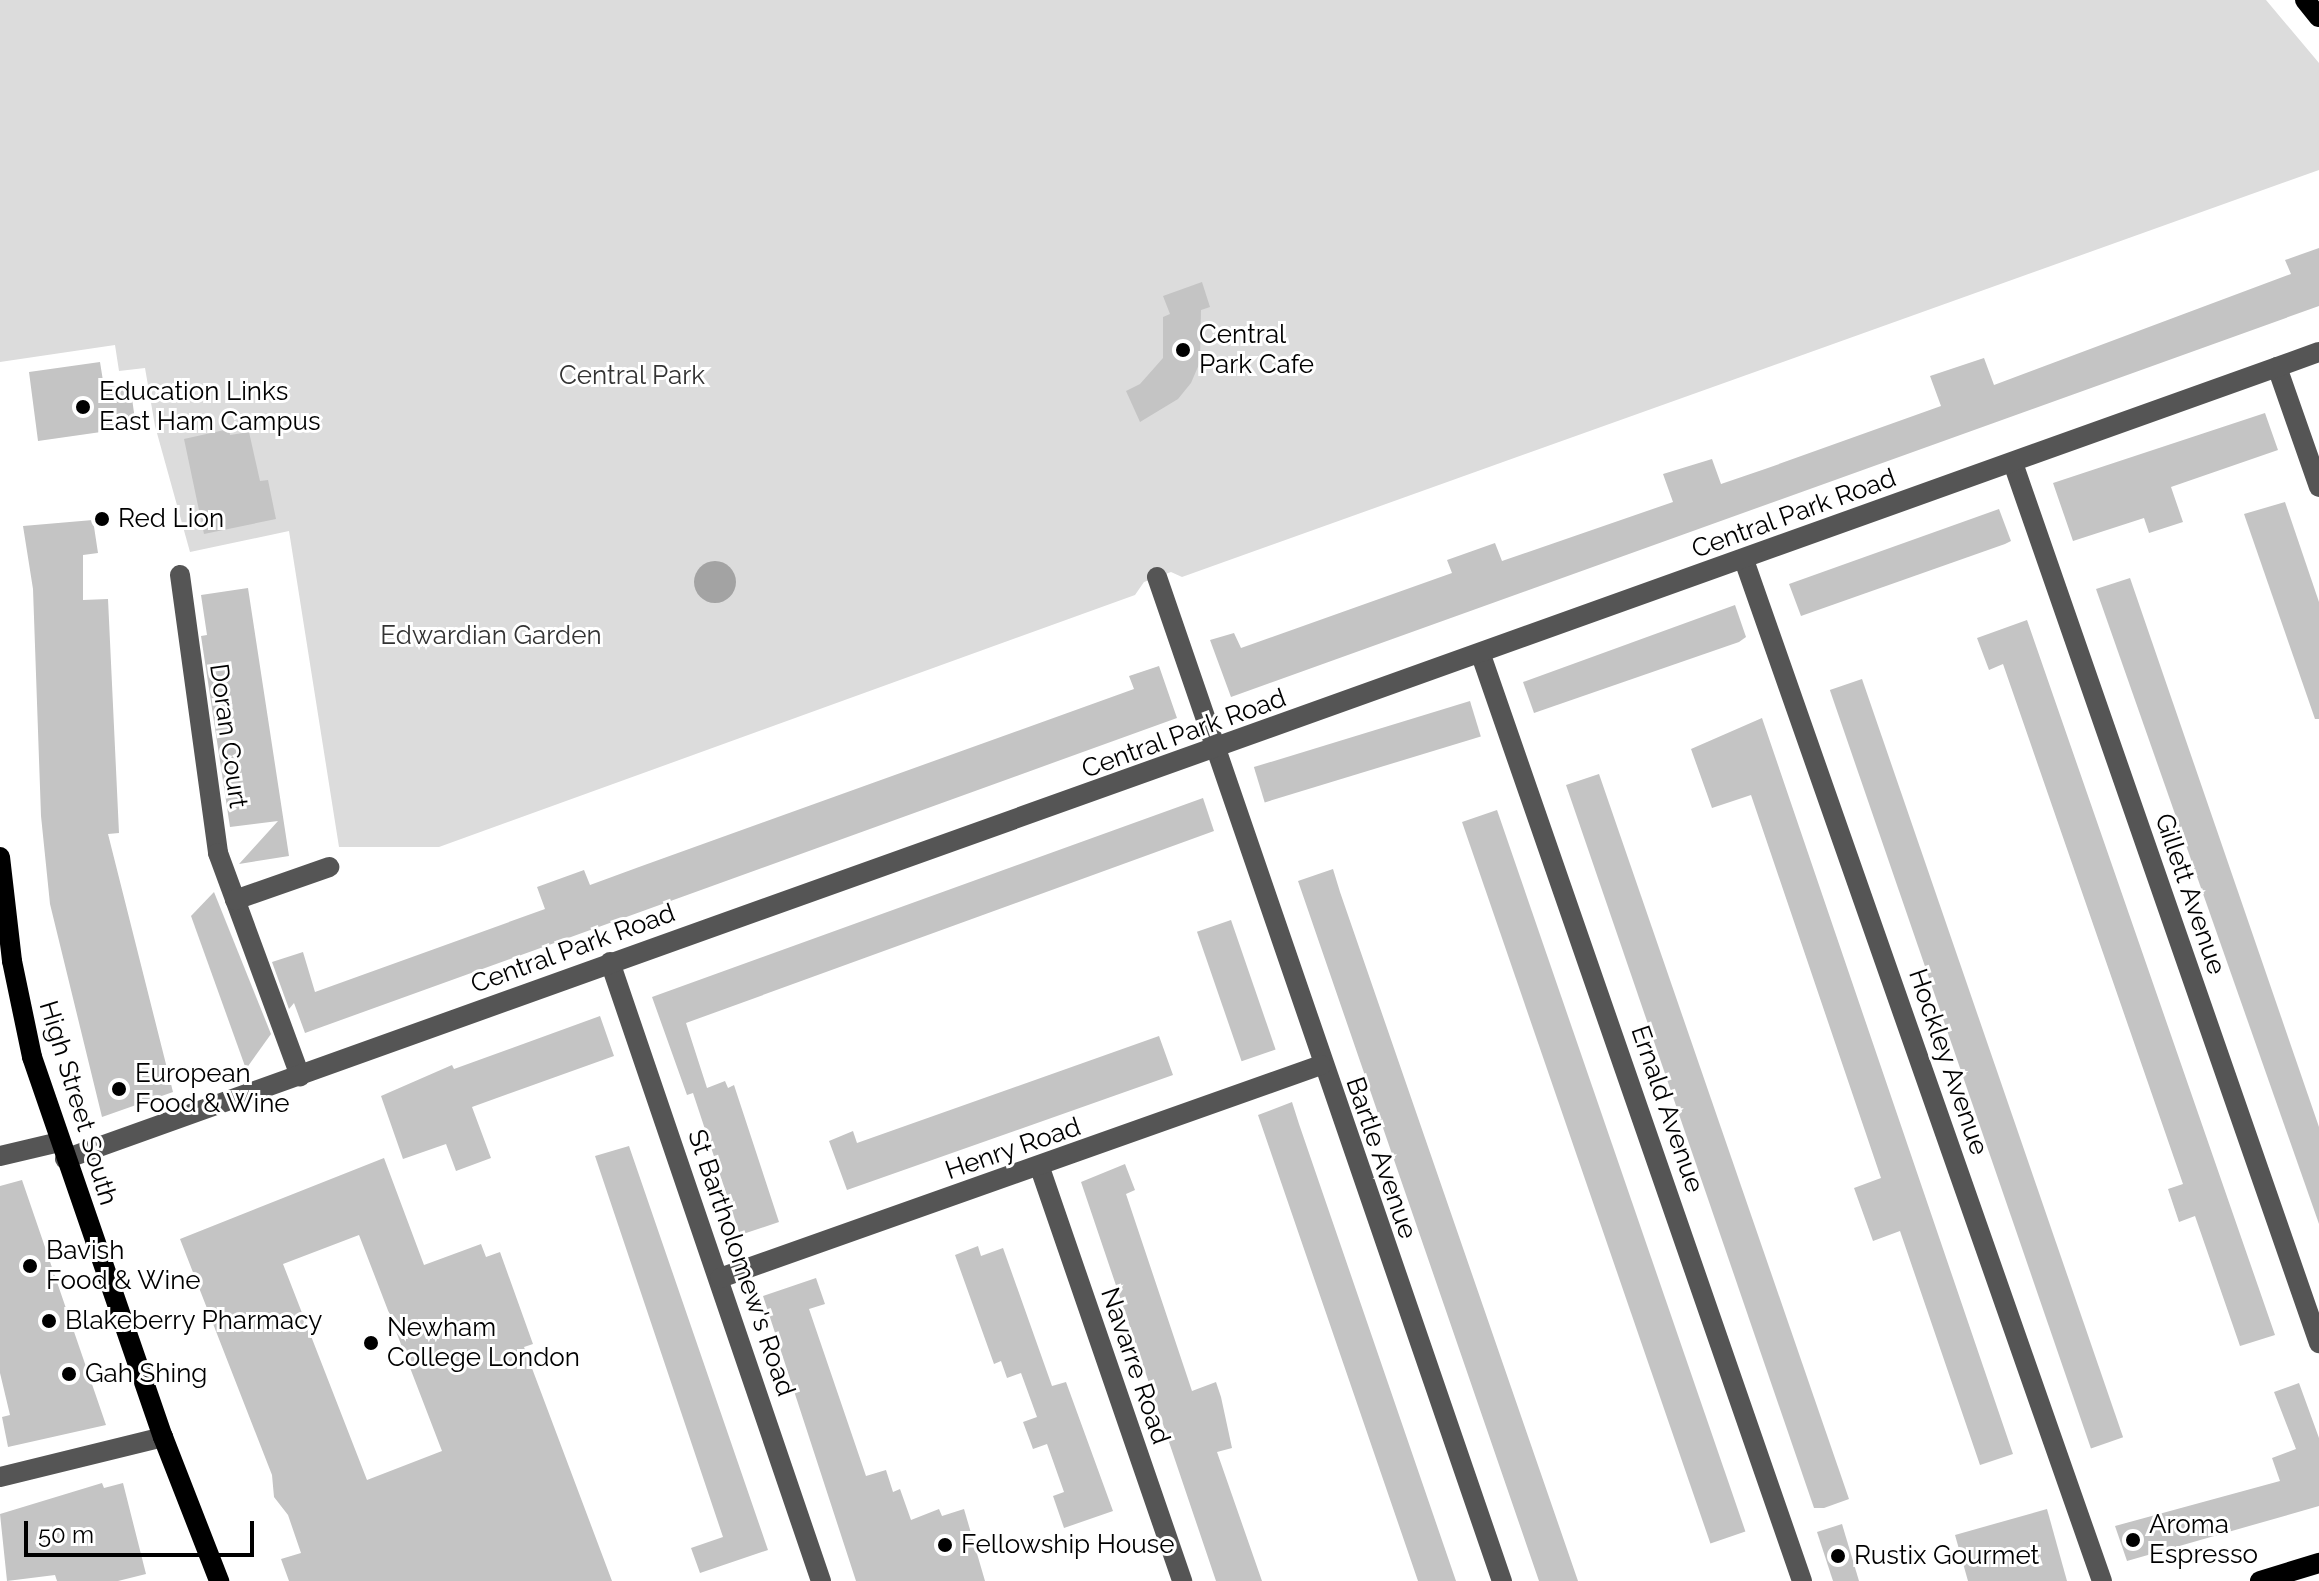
<!DOCTYPE html>
<style>
body{margin:0}
#map{position:relative;width:2319px;height:1581px;overflow:hidden;background:#fff;font-family:Raleway,sans-serif}
div>[style]{position:absolute}
[style*='--x']{left:calc(var(--x)*1px);top:calc(var(--y)*1px);width:calc(var(--w)*1px);rotate:calc(var(--a)*1deg)}
.green>*{inset:0;background:#dcdcdc}
.water>*{inset:0;background:#a3a3a3}
.round{border-radius:50%}
.building>*{inset:0;background:#c4c4c4;transform-origin:0 0}
.minor>*{height:20px;margin:-10px;padding:0 10px;transform-origin:10px;border-radius:10px;background:#555}
.major>*{height:20px;margin:-10px;padding:0 10px;transform-origin:10px;border-radius:10px;background:#000}
.dots>*{width:22px;height:22px;translate:-50% -50%;box-sizing:border-box;border:4px solid #fff;border-radius:50%}
span{translate:-50% -50%;white-space:nowrap;text-align:center;line-height:1.15;-webkit-text-stroke:6px #fff;paint-order:stroke}
.poi-label{font-size:26px;color:#000}
.left{translate:0 -50%;text-align:left}
.park-label{font-size:26px;color:#333}
.street-label{font-size:26px;color:#000}
.scale{position:absolute;left:24px;top:1521px;width:230px;height:36px;box-sizing:border-box;border:4px solid #000;border-top:0;padding-left:10px;font-size:24px;line-height:28px;white-space:nowrap;color:#000;-webkit-text-stroke:6px #fff;paint-order:stroke}
</style>
<div id="map">
<div class="green">
<div style="clip-path:polygon(0 0,2266px 0,2319px 63px,2319px 170px,1182px 577px,1171px 572px,1144px 582px,1135px 595px,439px 847px,339px 847px,289px 531px,190px 552px,155px 426px,145px 368px,119px 371px,115px 345px,0 362px)"></div>
</div>
<div class="water">
<div class="round" style="left:694px;top:561px;width:42px;height:42px"></div>
</div>
<div class="building">
<div style="clip-path:polygon(2319px 248px,2319px 306px,1231px 697px,1210px 640px,1234px 633px,1241px 648px,1452px 573px,1447px 560px,1495px 543px,1502px 561px,1673px 502px,1663px 474px,1712px 459px,1721px 484px,1765px 469px,1941px 406px,1930px 376px,1984px 358px,1994px 385px,2291px 274px,2285px 260px)"></div>
<div style="clip-path:polygon(1202px 282px,1210px 307px,1201px 310px,1200px 362px,1191px 383px,1178px 399px,1140px 422px,1126px 391px,1140px 384px,1163px 358px,1163px 317px,1170px 314px,1163px 296px)"></div>
<div style="clip-path:polygon(100px 362px,104px 387px,130px 384px,136px 427px,38px 441px,29px 372px)"></div>
<div style="clip-path:polygon(2265px 413px,2278px 450px,2171px 487px,2183px 522px,2149px 533px,2144px 518px,2073px 541px,2053px 483px)"></div>
<div style="clip-path:polygon(229px 429px,230px 435px,249px 432px,260px 481px,268px 480px,276px 519px,204px 534px,184px 439px)"></div>
<div style="clip-path:polygon(2285px 502px,2319px 602px,2319px 719px,2315px 719px,2244px 514px)"></div>
<div style="clip-path:polygon(1999px 509px,2011px 541px,2005px 544px,1801px 616px,1789px 584px)"></div>
<div style="clip-path:polygon(93px 520px,98px 553px,83px 555px,83px 600px,108px 599px,119px 833px,108px 834px,173px 1092px,102px 1117px,50px 904px,41px 816px,33px 589px,23px 526px)"></div>
<div style="clip-path:polygon(2130px 578px,2319px 1127px,2319px 1224px,2096px 589px)"></div>
<div style="clip-path:polygon(248px 588px,289px 856px,239px 864px,278px 821px,230px 827px,201px 636px,207px 635px,201px 595px)"></div>
<div style="clip-path:polygon(1735px 605px,1746px 637px,1739px 642px,1534px 713px,1523px 682px)"></div>
<div style="clip-path:polygon(2027px 620px,2275px 1335px,2240px 1346px,2195px 1216px,2179px 1222px,2168px 1189px,2183px 1184px,2003px 664px,1989px 670px,1977px 638px)"></div>
<div style="clip-path:polygon(1159px 666px,1177px 718px,305px 1033px,294px 1003px,289px 1009px,272px 962px,303px 952px,315px 992px,545px 909px,537px 887px,584px 870px,590px 885px,639px 867px,1134px 689px,1129px 676px)"></div>
<div style="left:1862px;top:679px;width:802px;height:34px;rotate:71deg"></div>
<div style="left:1470px;top:701px;width:37px;height:226px;rotate:73deg"></div>
<div style="clip-path:polygon(1762px 718px,2013px 1454px,1980px 1465px,1900px 1231px,1873px 1241px,1854px 1188px,1881px 1178px,1751px 795px,1712px 808px,1691px 749px)"></div>
<div style="clip-path:polygon(1599px 774px,1849px 1499px,1824px 1508px,1814px 1508px,1566px 785px)"></div>
<div style="clip-path:polygon(1203px 798px,1214px 831px,686px 1023px,707px 1088px,725px 1081px,728px 1088px,734px 1085px,779px 1222px,740px 1235px,693px 1093px,687px 1095px,652px 997px)"></div>
<div style="left:1497px;top:810px;width:763px;height:37px;rotate:71deg"></div>
<div style="clip-path:polygon(1333px 869px,1340px 892px,1578px 1581px,1539px 1581px,1298px 881px)"></div>
<div style="clip-path:polygon(214px 892px,271px 1034px,246px 1069px,191px 916px)"></div>
<div style="left:1231px;top:920px;width:137px;height:36px;rotate:71deg"></div>
<div style="clip-path:polygon(600px 1016px,614px 1056px,472px 1107px,491px 1158px,456px 1171px,446px 1144px,403px 1159px,381px 1096px,452px 1065px,454px 1069px)"></div>
<div style="clip-path:polygon(1159px 1036px,1173px 1075px,847px 1190px,829px 1141px,853px 1131px,857px 1143px)"></div>
<div style="clip-path:polygon(1292px 1102px,1299px 1124px,1456px 1581px,1418px 1581px,1258px 1115px)"></div>
<div style="clip-path:polygon(629px 1146px,768px 1550px,700px 1573px,691px 1548px,723px 1537px,595px 1156px)"></div>
<div style="clip-path:polygon(evenodd,384px 1158px,424px 1265px,481px 1244px,486px 1257px,500px 1252px,533px 1344px,524px 1347px,612px 1581px,289px 1581px,281px 1559px,301px 1553px,288px 1515px,274px 1497px,272px 1475px,180px 1239px,384px 1158px,359px 1235px,442px 1451px,367px 1480px,283px 1264px,359px 1235px)"></div>
<div style="clip-path:polygon(1125px 1164px,1135px 1190px,1126px 1194px,1192px 1391px,1216px 1382px,1221px 1397px,1232px 1448px,1217px 1452px,1262px 1581px,1216px 1581px,1081px 1182px)"></div>
<div style="clip-path:polygon(22px 1180px,106px 1425px,8px 1447px,2px 1417px,10px 1415px,0 1373px,0 1186px)"></div>
<div style="clip-path:polygon(978px 1246px,981px 1256px,1003px 1248px,1052px 1386px,1066px 1382px,1113px 1511px,1064px 1528px,1053px 1496px,1064px 1492px,1047px 1444px,1033px 1449px,1023px 1422px,1037px 1417px,1021px 1373px,1007px 1378px,1001px 1361px,994px 1364px,955px 1255px)"></div>
<div style="clip-path:polygon(816px 1278px,825px 1304px,809px 1309px,866px 1476px,886px 1470px,893px 1492px,900px 1489px,911px 1520px,939px 1509px,942px 1516px,964px 1509px,985px 1581px,856px 1581px,763px 1296px)"></div>
<div style="clip-path:polygon(2299px 1383px,2319px 1438px,2319px 1506px,2127px 1561px,2115px 1526px,2280px 1481px,2272px 1458px,2296px 1449px,2274px 1392px)"></div>
<div style="clip-path:polygon(102px 1483px,104px 1488px,123px 1483px,146px 1574px,118px 1581px,57px 1581px,55px 1575px,7px 1581px,0 1514px)"></div>
<div style="clip-path:polygon(2047px 1509px,2067px 1581px,1968px 1581px,1955px 1535px)"></div>
<div style="clip-path:polygon(1842px 1524px,1859px 1581px,1833px 1581px,1817px 1532px)"></div>
</div>
<div class="minor">
<div style="--x:2277;--y:367;--w:127;--a:70.7"></div>
<div style="--x:2013;--y:463;--w:932;--a:70.83"></div>
<div style="--x:1744;--y:560;--w:1082;--a:70.68"></div>
<div style="--x:180;--y:575;--w:281;--a:82.2"></div>
<div style="--x:218;--y:853;--w:238;--a:69.8"></div>
<div style="--x:1157;--y:577;--w:1062;--a:71.04"></div>
<div style="--x:1481;--y:655;--w:980;--a:70.88"></div>
<div style="--x:235;--y:900;--w:100;--a:-19.3"></div>
<div style="--x:610;--y:962;--w:654;--a:71.18"></div>
<div style="--x:0;--y:1156;--w:61;--a:-13.3"></div>
<div style="--x:65;--y:1159;--w:2394;--a:-19.7"></div>
<div style="--x:1040;--y:1168;--w:437;--a:71"></div>
<div style="--x:720;--y:1278;--w:638;--a:-19.51"></div>
<div style="--x:0;--y:1477;--w:168;--a:-13.8"></div>
</div>
<div class="major">
<div style="--x:2305;--y:0;--w:22;--a:51"></div>
<div style="--x:0;--y:857;--w:105;--a:83.4"></div>
<div style="--x:12;--y:961;--w:98;--a:78.2"></div>
<div style="--x:32;--y:1057;--w:402;--a:71"></div>
<div style="--x:163;--y:1437;--w:155;--a:68.7"></div>
<div style="--x:2260;--y:1581;--w:62;--a:-17"></div>
</div>
<div class="dots">
<div style="left:1183px;top:350px;background:#000"></div>
<div style="left:83px;top:407px;background:#000"></div>
<div style="left:102px;top:519px;background:#000"></div>
<div style="left:119px;top:1089px;background:#000"></div>
<div style="left:30px;top:1266px;background:#000"></div>
<div style="left:49px;top:1321px;background:#000"></div>
<div style="left:371px;top:1343px;background:#000"></div>
<div style="left:69px;top:1374px;background:#000"></div>
<div style="left:2133px;top:1540px;background:#000"></div>
<div style="left:945px;top:1545px;background:#000"></div>
<div style="left:1838px;top:1556px;background:#000"></div>
</div>
<div class="poi-label">
<span class="left" style="left:1199px;top:350px">Central<br>Park Cafe</span>
<span class="left" style="left:99px;top:407px">Education Links<br>East Ham Campus</span>
<span class="left" style="left:118px;top:519px">Red Lion</span>
<span class="left" style="left:135px;top:1089px">European<br>Food &amp; Wine</span>
<span class="left" style="left:46px;top:1266px">Bavish<br>Food &amp; Wine</span>
<span class="left" style="left:65px;top:1321px">Blakeberry Pharmacy</span>
<span class="left" style="left:387px;top:1343px">Newham<br>College London</span>
<span class="left" style="left:85px;top:1374px">Gah Shing</span>
<span class="left" style="left:2149px;top:1540px">Aroma<br>Espresso</span>
<span class="left" style="left:961px;top:1545px">Fellowship House</span>
<span class="left" style="left:1854px;top:1556px">Rustix Gourmet</span>
</div>
<div class="park-label">
<span style="left:632px;top:376px">Central Park</span>
<span style="left:491px;top:636px">Edwardian Garden</span>
</div>
<div class="street-label">
<span style="left:1794px;top:514px;rotate:-20deg">Central Park Road</span>
<span style="left:1184px;top:734px;rotate:-20deg">Central Park Road</span>
<span style="left:228px;top:736px;rotate:82deg">Doran Court</span>
<span style="left:2190px;top:894px;rotate:71deg">Gillett Avenue</span>
<span style="left:573px;top:949px;rotate:-20deg">Central Park Road</span>
<span style="left:1948px;top:1062px;rotate:71deg">Hockley Avenue</span>
<span style="left:78px;top:1103px;rotate:73deg">High Street South</span>
<span style="left:1667px;top:1109px;rotate:71deg">Ernald Avenue</span>
<span style="left:1013px;top:1149px;rotate:-19deg">Henry Road</span>
<span style="left:1381px;top:1158px;rotate:71deg">Bartle Avenue</span>
<span style="left:741px;top:1263px;rotate:71deg">St Bartholomew's Road</span>
<span style="left:1135px;top:1366px;rotate:71deg">Navarre Road</span>
</div>
<div class="scale">50 m</div>
</div>
